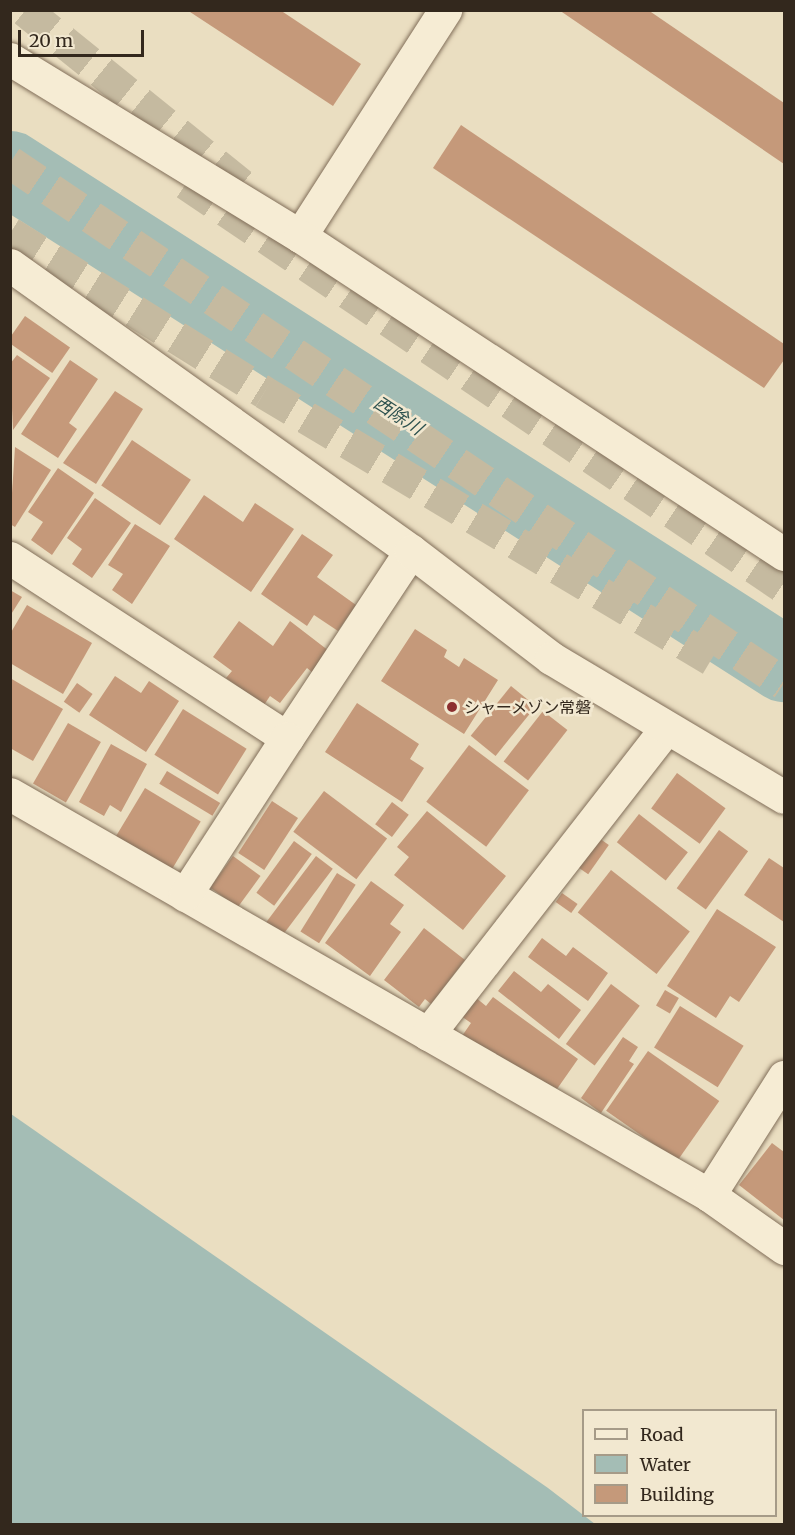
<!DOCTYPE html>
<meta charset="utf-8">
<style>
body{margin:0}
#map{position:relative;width:795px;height:1535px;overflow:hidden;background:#eadec1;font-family:Merriweather,"Noto Sans JP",serif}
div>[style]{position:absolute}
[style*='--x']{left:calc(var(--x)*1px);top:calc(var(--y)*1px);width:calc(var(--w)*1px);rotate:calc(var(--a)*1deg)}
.water>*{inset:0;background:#a4bdb5}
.river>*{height:76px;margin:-38px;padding:0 38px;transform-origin:38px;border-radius:38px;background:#a4bdb5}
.building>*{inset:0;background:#c5997a;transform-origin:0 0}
.motorway-tunnel>*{height:33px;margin-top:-16.5px;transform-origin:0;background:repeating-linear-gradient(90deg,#c5baa0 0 33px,transparent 0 49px)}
.roads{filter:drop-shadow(0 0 2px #826f5a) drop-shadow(0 0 2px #826f5a)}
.minor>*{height:33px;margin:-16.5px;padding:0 16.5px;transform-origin:16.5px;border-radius:16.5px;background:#f6ecd4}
.tertiary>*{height:33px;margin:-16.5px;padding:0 16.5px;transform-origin:16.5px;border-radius:16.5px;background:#f6ecd4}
.dots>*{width:16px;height:16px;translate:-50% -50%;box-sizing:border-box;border:3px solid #f2e8d0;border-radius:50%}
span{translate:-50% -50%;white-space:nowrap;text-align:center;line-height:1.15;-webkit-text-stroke:5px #f2e8d0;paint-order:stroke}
.poi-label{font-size:16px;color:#33281d}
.left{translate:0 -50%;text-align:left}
.water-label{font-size:18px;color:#2e524f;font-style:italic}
.frame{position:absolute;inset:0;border:12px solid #33281d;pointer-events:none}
.legend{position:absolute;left:582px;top:1409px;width:195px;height:108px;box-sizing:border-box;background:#f2e8d0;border:2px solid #a69b88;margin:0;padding:8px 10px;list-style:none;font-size:18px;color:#33281d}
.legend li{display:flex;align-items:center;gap:12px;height:30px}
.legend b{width:30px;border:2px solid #a69b88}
.scale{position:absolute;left:18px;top:30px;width:126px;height:27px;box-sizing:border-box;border:3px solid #33281d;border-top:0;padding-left:8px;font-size:18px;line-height:21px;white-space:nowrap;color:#33281d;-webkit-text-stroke:4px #f2e8d0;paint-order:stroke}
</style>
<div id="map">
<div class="water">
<div style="clip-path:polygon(11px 1114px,548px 1488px,595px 1524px,11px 1524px)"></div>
</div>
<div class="river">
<div style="--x:10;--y:169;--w:919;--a:32.6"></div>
</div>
<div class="building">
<div style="clip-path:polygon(187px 10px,280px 10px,361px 64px,333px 106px)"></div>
<div style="clip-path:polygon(559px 10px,648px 10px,784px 103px,784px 164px)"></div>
<div style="clip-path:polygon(461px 125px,784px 344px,784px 360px,764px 388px,433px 168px)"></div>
<div style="left:25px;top:316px;width:55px;height:31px;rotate:35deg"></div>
<div style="clip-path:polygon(17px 355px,50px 378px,13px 430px,10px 364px)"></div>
<div style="clip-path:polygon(70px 360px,98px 379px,69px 423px,77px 429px,58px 458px,21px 434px)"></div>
<div style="clip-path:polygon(115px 391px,143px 409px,96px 484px,63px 463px)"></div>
<div style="left:132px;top:440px;width:71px;height:55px;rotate:34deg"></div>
<div style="clip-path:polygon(15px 447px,51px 470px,15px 527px,10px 524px)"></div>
<div style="clip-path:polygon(58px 468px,94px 493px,52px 555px,31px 540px,43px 522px,28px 512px)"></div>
<div style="clip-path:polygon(204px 495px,243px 522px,255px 503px,294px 529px,251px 592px,174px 539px)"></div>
<div style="clip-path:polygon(95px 498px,131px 523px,92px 578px,72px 564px,82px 549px,67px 538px)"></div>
<div style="clip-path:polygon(135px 524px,170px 546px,132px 604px,112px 590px,123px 574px,108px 565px)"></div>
<div style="clip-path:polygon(302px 534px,333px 555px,317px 577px,356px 605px,338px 631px,314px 615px,307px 626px,261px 594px)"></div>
<div style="clip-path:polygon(10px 590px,22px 597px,10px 616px)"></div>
<div style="clip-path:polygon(27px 605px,92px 643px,63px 694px,10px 663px,10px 634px)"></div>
<div style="clip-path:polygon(239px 621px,273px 646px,290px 621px,329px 651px,313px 673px,307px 668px,280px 703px,270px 696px,264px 705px,226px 678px,232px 671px,213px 657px)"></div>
<div style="clip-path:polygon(415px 629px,447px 650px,444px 657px,459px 667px,464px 658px,498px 680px,464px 734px,381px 681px)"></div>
<div style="clip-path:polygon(115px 676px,141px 693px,149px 681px,179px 701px,146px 752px,89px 715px)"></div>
<div style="clip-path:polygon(10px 678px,63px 709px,33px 761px,10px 748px)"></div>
<div style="left:77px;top:683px;width:19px;height:23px;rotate:35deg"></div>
<div style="left:511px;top:686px;width:32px;height:64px;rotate:39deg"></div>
<div style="clip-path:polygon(357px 703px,419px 744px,410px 759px,424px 768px,402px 802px,325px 752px)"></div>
<div style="left:183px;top:709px;width:75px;height:54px;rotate:32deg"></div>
<div style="left:543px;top:711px;width:31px;height:64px;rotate:38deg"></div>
<div style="left:68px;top:723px;width:38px;height:70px;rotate:30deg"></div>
<div style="clip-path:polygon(111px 744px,147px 764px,121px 812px,110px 805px,104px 816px,79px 802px)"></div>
<div style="left:469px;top:745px;width:75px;height:71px;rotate:37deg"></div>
<div style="left:167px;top:771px;width:62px;height:15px;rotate:31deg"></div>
<div style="left:677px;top:773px;width:60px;height:44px;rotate:36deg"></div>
<div style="left:145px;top:788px;width:65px;height:57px;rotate:31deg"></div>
<div style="left:324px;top:791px;width:79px;height:51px;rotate:37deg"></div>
<div style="left:272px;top:801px;width:31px;height:62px;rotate:33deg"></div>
<div style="left:392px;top:802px;width:21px;height:28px;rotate:37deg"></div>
<div style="clip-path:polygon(427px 811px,506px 876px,463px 930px,394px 875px,409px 857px,397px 847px)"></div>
<div style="left:639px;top:814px;width:62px;height:36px;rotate:38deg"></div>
<div style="left:719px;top:830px;width:36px;height:72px;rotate:36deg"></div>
<div style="left:599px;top:838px;width:12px;height:36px;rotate:35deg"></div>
<div style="left:294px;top:841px;width:22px;height:64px;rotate:36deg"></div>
<div style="left:233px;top:856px;width:34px;height:39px;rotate:36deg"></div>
<div style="left:316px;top:856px;width:21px;height:85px;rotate:37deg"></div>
<div style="clip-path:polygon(769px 858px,784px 868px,784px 922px,744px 895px)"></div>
<div style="left:611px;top:870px;width:100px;height:54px;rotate:38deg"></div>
<div style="left:337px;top:873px;width:22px;height:69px;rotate:32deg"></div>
<div style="clip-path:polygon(371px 881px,404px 905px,390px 924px,401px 932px,370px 976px,325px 943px)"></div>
<div style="left:562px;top:893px;width:19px;height:11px;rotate:35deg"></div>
<div style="clip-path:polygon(717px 909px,776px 947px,739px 1002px,730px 996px,716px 1018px,667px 986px)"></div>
<div style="clip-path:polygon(424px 928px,465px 960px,431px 1004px,425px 999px,419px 1007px,384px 980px)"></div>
<div style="clip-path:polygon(542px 938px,566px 956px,573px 947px,608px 973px,588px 1001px,528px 957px)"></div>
<div style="clip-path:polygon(514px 971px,541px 992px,548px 984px,581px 1010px,559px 1039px,498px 991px)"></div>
<div style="left:611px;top:984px;width:36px;height:75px;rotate:37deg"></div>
<div style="left:665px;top:990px;width:16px;height:18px;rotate:30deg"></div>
<div style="clip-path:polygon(475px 997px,486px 1006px,493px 997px,578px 1059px,557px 1089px,462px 1036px,471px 1023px,461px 1016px)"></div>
<div style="left:680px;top:1006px;width:75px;height:49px;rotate:32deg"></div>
<div style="clip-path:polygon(623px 1037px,638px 1047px,629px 1061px,634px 1064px,601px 1113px,581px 1098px)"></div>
<div style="left:648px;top:1051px;width:87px;height:73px;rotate:35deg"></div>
<div style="clip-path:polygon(772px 1143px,784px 1152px,784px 1220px,739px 1185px)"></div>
</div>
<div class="motorway-tunnel">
<div style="--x:25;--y:10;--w:293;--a:38.9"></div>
<div style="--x:10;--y:162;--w:933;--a:33.95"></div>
<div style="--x:186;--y:183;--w:722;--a:34.04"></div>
<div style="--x:10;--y:233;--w:300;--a:32"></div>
<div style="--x:264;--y:392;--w:521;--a:30.85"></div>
</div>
<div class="roads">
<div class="minor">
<div style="--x:300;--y:236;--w:269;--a:-57.3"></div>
<div style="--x:10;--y:558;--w:330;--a:33"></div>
<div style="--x:287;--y:738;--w:224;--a:-56.5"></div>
<div style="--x:10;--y:794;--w:806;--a:29.84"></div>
<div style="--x:709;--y:1195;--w:92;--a:35.2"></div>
<div style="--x:185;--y:895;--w:187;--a:-57"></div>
<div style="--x:428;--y:1034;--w:388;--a:-52.1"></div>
<div style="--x:709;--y:1195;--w:140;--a:-57.6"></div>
</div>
<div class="tertiary">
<div style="--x:10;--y:59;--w:340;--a:31.4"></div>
<div style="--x:300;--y:236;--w:579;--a:33.31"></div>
<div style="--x:10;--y:265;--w:493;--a:35.5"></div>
<div style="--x:411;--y:551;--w:176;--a:37.4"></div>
<div style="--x:551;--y:658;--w:271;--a:30.8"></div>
</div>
</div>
<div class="dots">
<div style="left:452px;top:707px;background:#8c2f2f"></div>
</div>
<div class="poi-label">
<span class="left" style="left:464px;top:707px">シャーメゾン常磐</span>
</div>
<div class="water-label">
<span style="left:398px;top:416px;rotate:33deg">西除川</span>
</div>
<div class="frame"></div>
<ul class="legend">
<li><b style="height:8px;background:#f6ecd4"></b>Road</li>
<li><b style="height:16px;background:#a4bdb5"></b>Water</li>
<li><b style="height:16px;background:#c5997a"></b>Building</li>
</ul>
<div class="scale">20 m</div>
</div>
